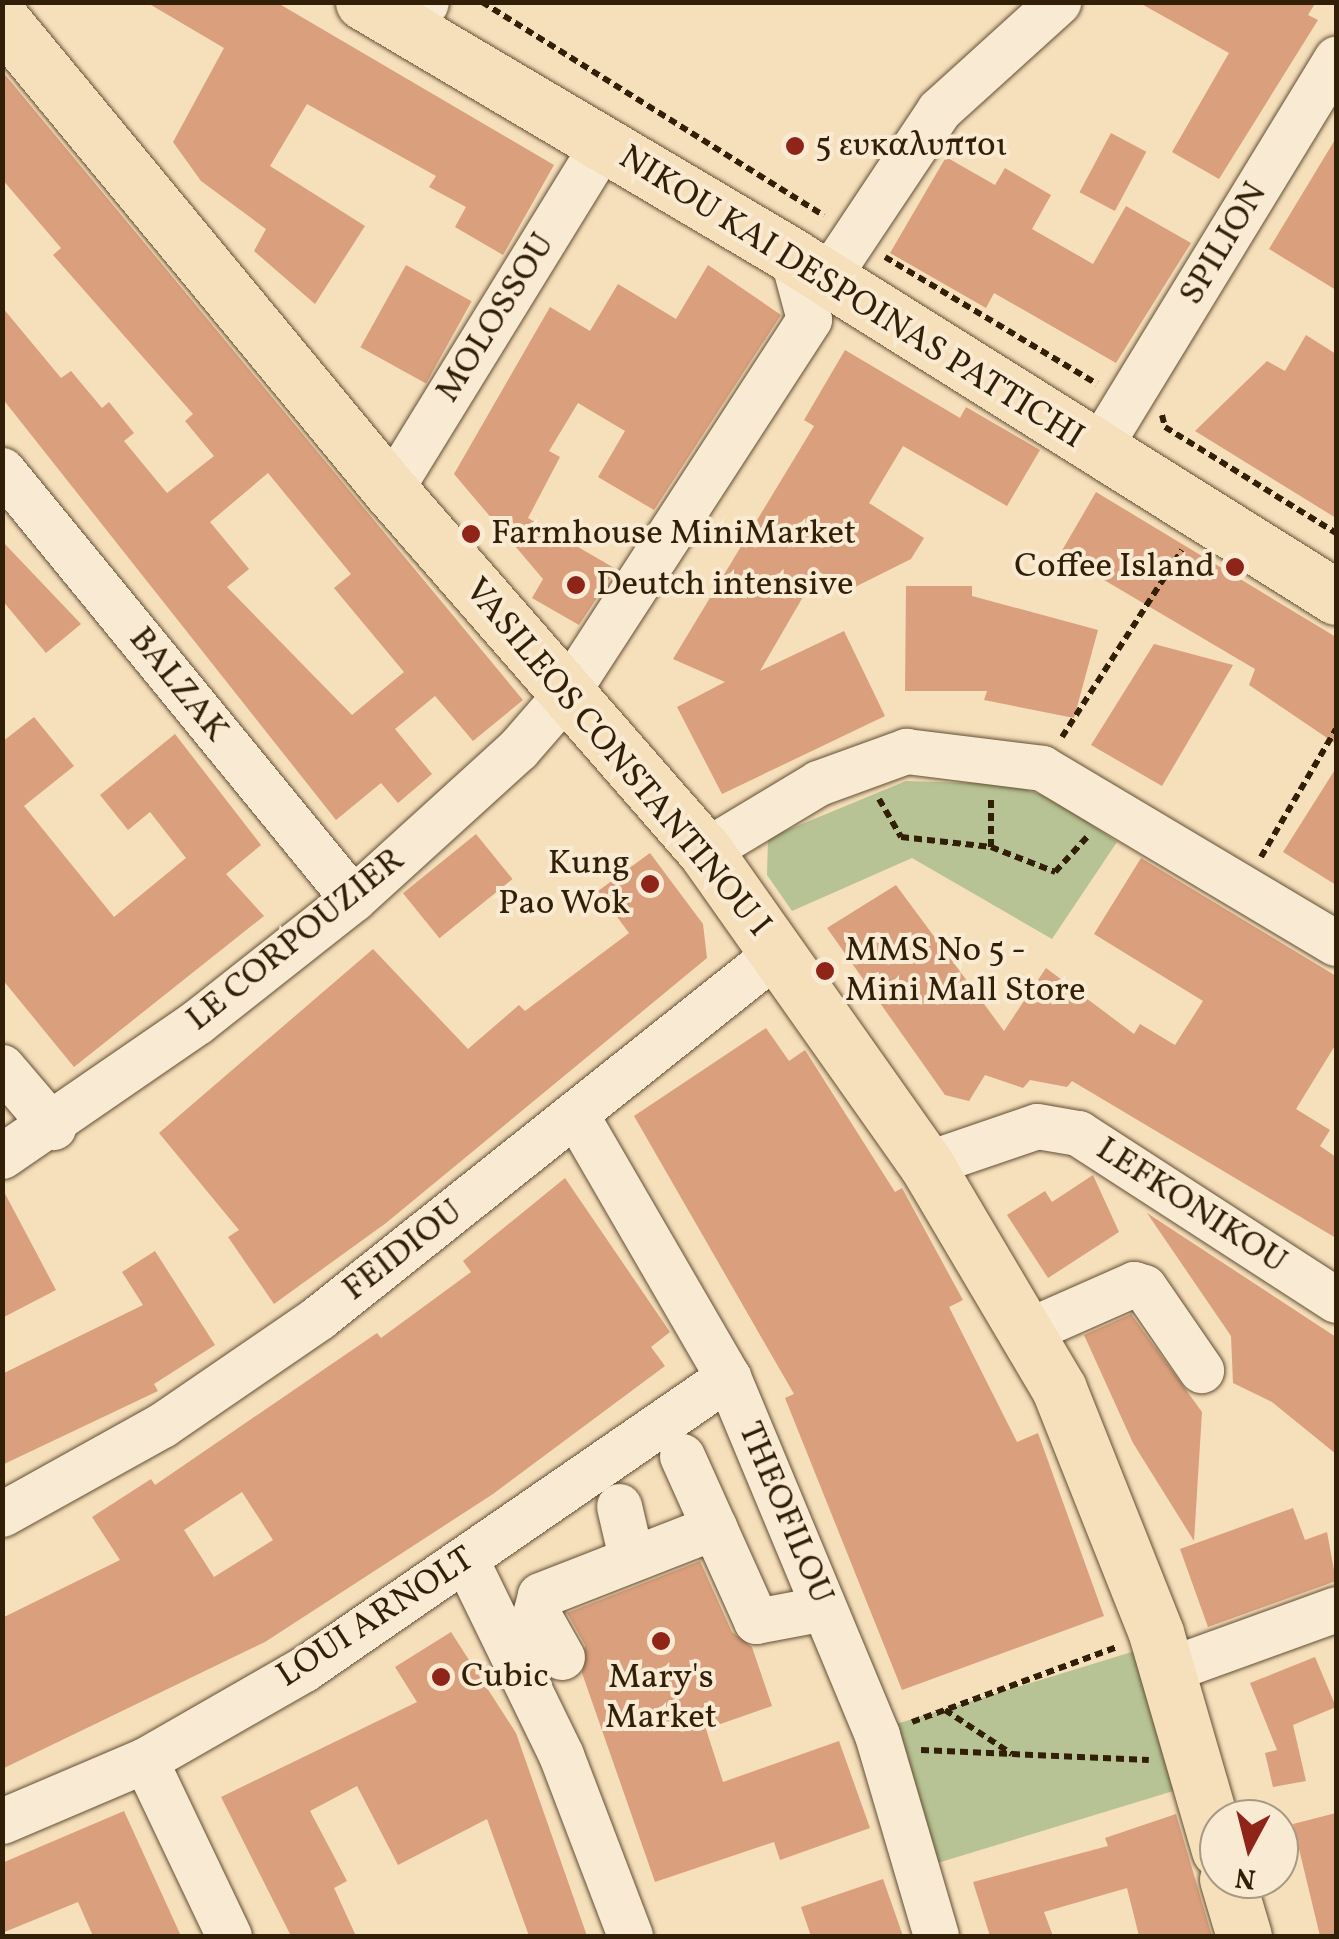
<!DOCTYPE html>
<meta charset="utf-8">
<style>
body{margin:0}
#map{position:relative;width:1339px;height:1939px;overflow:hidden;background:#f6dfbb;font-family:Vollkorn,serif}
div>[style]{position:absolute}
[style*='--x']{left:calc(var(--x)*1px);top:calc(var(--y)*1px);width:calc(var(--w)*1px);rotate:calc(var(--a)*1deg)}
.green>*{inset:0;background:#b7c394;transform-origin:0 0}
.building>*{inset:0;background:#da9f7c;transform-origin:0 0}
.path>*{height:6px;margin-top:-3px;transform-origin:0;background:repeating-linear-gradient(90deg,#321f07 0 8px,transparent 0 13px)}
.roads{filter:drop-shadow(0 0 2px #634f34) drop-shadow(0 0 2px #634f34)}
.minor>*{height:45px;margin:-22.5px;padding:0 22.5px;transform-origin:22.5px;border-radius:22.5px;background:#f9ead3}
.major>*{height:55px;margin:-27.5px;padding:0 27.5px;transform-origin:27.5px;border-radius:27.5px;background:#f6dfbb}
.dots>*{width:28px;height:28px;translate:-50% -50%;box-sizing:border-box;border:5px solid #f9ead3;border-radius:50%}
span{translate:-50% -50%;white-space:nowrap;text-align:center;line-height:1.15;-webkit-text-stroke:8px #f9ead3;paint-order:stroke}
.poi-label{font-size:35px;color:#321f07}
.left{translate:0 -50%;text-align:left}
.right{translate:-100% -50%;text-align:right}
.street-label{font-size:35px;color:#321f07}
.frame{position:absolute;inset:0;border:5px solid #321f07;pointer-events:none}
.north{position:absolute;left:1199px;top:1799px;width:100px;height:100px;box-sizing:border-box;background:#f9ead3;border:2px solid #a99981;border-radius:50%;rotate:187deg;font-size:28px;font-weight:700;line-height:40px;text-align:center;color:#321f07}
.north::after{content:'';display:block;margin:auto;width:35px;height:45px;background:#8f2418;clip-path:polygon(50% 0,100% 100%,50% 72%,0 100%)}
</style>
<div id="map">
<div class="green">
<div style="clip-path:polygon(906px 781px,1009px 784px,1054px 799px,1117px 842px,1052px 939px,912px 858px,792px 911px,767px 875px,768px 838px)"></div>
<div style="left:1135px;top:1651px;width:145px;height:250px;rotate:73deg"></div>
</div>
<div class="building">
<div style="clip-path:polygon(146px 2px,276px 2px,554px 165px,503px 255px,455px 227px,466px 207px,429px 187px,436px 176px,307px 104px,270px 166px,365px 226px,315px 304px,254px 251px,266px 229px,201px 181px,173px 142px,224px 48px)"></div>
<div style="clip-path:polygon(1138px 2px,1316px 2px,1308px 15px,1318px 20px,1219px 179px,1172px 152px,1229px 53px)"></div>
<div style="clip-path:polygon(evenodd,2px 71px,523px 700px,473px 741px,435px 696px,395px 729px,432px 774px,398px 803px,381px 783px,336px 820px,2px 398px,2px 307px,61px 378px,71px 371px,102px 408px,109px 402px,134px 433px,124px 441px,167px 493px,214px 456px,185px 421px,193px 414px,53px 255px,61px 248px,2px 179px,2px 71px,268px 473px,351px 574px,334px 588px,404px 672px,352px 715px,227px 587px,249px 569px,210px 522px,268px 473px)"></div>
<div style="left:1111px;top:133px;width:40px;height:67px;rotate:28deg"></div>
<div style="clip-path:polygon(1336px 138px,1336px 290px,1269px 249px)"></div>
<div style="clip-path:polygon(946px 157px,995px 185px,1005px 168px,1051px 195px,1032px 229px,1093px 264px,1126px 206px,1191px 243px,1116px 363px,994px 293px,986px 308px,890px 253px)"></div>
<div style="left:406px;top:265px;width:75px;height:94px;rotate:29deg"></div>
<div style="clip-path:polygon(708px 265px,781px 315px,654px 510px,598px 477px,625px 431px,578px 403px,549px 451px,560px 457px,528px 518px,616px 569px,579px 625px,532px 598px,543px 579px,454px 474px,550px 307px,590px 331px,618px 284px,676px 319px)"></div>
<div style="clip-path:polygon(1306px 335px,1336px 354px,1336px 518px,1195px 431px,1267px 361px,1285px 371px)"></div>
<div style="clip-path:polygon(845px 350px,960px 418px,966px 407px,1040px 450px,1007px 506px,903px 446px,869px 503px,924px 538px,911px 559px,849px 590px,818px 571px,760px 671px,844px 631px,885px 716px,722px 794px,677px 707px,725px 682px,673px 659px,814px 426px,804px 420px)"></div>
<div style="clip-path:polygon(1096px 492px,1336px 637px,1336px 744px,1249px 685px,1255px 669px,1060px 554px)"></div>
<div style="clip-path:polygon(2px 541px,81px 624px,46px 653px,2px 600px)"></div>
<div style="clip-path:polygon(906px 586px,972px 586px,972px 596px,1098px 630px,1074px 718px,984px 700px,987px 691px,905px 691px)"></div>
<div style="clip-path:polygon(1154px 644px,1233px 665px,1162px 786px,1091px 745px)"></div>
<div style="clip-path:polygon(34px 717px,74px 766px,24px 806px,114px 917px,186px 858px,150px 812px,128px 830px,100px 795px,175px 734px,261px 845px,226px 874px,264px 916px,74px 1067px,2px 979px,2px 742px)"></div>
<div style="clip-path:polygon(1336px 768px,1336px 885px,1283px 852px)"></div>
<div style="left:476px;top:834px;width:58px;height:94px;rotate:51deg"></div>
<div style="clip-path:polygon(650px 853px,703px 924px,707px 958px,386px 1223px,274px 1304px,228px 1237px,239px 1230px,159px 1133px,373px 949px,468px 1049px,519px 1005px,525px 1011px,629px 933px,598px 891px)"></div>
<div style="clip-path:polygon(1141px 858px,1336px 976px,1336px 1044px,1296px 1109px,1330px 1130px,1320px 1146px,1336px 1157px,1336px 1238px,1072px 1081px,1067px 1087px,1030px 1080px,1023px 1088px,985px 1075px,969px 1101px,945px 1095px,827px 928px,896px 885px,1004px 1031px,1046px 968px,1134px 1034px,1140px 1024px,1175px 1045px,1203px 1001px,1094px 934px)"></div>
<div style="clip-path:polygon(766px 1028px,789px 1061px,805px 1050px,895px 1192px,902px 1188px,963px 1300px,949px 1307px,1017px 1442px,1038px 1433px,1104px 1616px,902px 1690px,785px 1398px,794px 1394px,634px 1116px)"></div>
<div style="clip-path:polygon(1093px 1175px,1119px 1232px,1048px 1278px,1007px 1215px,1045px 1191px,1052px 1202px)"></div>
<div style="clip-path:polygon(evenodd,565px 1178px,670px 1332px,651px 1347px,665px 1366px,493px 1494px,265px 1642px,2px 1769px,2px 1618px,120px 1560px,92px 1517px,151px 1479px,155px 1485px,377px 1333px,381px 1338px,471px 1272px,463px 1261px,565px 1178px,242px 1492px,273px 1540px,214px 1577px,184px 1530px,242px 1492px)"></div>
<div style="clip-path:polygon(2px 1188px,56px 1290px,2px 1318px)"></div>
<div style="clip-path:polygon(1147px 1213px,1336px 1337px,1336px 1454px,1272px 1402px,1233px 1383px,1231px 1336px)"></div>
<div style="clip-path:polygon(155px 1251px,215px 1345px,154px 1384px,158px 1391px,2px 1465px,2px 1374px,143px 1305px,122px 1272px)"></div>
<div style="clip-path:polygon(1131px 1314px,1202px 1412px,1194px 1541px,1133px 1443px,1084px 1335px)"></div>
<div style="clip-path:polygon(1293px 1508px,1305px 1540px,1327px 1532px,1336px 1581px,1208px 1627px,1180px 1549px)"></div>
<div style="clip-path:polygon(700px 1561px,732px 1632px,752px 1647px,772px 1706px,706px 1729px,723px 1782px,839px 1741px,870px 1828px,780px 1860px,774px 1842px,655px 1882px,582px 1673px,585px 1645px,567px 1613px)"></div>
<div style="clip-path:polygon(451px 1632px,516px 1733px,587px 1936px,529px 1936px,487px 1819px,398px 1865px,357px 1786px,310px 1811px,347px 1881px,334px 1888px,356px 1936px,291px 1936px,221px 1797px,417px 1702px,395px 1667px)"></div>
<div style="clip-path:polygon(1315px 1657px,1336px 1707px,1293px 1725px,1306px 1781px,1273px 1787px,1265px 1753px,1277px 1750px,1250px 1683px)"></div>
<div style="clip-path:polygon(124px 1811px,181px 1936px,93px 1936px,78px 1902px,2px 1933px,2px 1863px)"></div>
<div style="clip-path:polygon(1336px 1813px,1336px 1936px,1320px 1936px,1293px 1824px)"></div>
<div style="clip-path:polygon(1176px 1814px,1212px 1936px,1139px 1936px,1127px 1888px,1044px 1912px,1053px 1936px,990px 1936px,973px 1882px,1108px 1846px,1105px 1838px)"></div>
<div style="clip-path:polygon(883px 1879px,903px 1936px,811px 1936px,801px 1907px)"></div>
</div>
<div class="path">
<div style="--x:482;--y:2;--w:403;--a:32"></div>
<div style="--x:885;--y:257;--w:247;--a:30.9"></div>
<div style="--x:1162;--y:415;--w:12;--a:76"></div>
<div style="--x:1165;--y:427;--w:201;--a:31.8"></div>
<div style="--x:1062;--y:737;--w:222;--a:-57.3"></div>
<div style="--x:879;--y:799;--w:44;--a:59.9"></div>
<div style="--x:901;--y:837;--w:91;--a:6.3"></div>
<div style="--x:991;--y:847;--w:69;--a:21.3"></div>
<div style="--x:1055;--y:872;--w:49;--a:-47.5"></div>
<div style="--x:991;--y:847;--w:49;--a:-90"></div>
<div style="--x:1261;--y:857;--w:148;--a:-59.6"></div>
<div style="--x:945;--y:1710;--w:80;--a:33.3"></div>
<div style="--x:912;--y:1722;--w:218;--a:-20.1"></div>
<div style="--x:921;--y:1750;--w:228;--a:2.5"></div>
</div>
<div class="roads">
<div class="minor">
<div style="--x:425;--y:4;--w:2;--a:-63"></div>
<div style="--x:827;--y:278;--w:202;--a:-56.3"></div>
<div style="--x:939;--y:110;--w:161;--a:-42.2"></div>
<div style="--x:1110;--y:429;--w:434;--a:-58.6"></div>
<div style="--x:2;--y:470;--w:554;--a:50.71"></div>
<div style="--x:390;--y:490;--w:405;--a:-58.4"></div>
<div style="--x:705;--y:851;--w:132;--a:-31"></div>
<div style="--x:818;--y:783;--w:94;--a:-20"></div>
<div style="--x:906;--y:751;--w:137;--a:7.1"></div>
<div style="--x:1042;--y:768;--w:342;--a:30.8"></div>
<div style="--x:2;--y:1067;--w:79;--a:49.6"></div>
<div style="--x:576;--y:1115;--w:303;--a:59.9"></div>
<div style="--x:728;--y:1377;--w:388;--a:67.4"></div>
<div style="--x:877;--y:1735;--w:209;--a:73.6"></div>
<div style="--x:2;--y:1156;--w:237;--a:-34.5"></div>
<div style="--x:197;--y:1022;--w:199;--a:-38.3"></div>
<div style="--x:353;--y:899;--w:223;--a:-42.3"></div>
<div style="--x:518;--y:749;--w:72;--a:-49"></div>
<div style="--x:565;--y:695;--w:448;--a:-57"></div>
<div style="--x:809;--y:319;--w:65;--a:-105.1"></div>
<div style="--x:926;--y:1164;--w:117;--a:-18.9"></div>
<div style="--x:1037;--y:1126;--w:42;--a:9.7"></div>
<div style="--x:1078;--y:1133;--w:307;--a:32.9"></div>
<div style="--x:1025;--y:1332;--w:119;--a:-23.8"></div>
<div style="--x:1134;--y:1284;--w:10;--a:17"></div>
<div style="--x:1144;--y:1287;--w:101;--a:55.5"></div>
<div style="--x:682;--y:1456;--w:181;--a:65.8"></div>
<div style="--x:756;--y:1621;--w:69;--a:-10.8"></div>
<div style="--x:619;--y:1506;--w:52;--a:76.8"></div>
<div style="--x:2;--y:1514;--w:183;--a:-29.1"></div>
<div style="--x:162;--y:1425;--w:189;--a:-34.4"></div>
<div style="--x:318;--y:1318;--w:589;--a:-38.52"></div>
<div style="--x:466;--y:1560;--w:217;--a:64"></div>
<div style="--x:561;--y:1755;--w:194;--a:69.1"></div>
<div style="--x:562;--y:1657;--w:53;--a:-119.5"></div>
<div style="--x:536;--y:1611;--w:16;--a:-76"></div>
<div style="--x:540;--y:1595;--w:187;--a:-21.3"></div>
<div style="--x:1165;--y:1671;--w:182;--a:-19.9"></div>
<div style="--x:145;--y:1760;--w:195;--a:64.5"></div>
<div style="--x:2;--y:1821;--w:155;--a:-23.1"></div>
<div style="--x:145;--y:1760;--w:183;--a:-29.8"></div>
<div style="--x:304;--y:1669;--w:515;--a:-34.55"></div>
</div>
<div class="major">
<div style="--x:363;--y:2;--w:499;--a:30.6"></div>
<div style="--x:792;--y:256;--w:642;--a:32.08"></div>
<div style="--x:2;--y:20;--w:609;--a:50.46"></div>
<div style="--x:390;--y:490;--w:479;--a:48.9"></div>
<div style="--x:705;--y:851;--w:383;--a:54.8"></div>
<div style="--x:926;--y:1164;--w:261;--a:59.4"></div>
<div style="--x:1059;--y:1389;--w:263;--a:68.3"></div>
<div style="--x:1156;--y:1633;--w:226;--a:73.8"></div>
<div style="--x:1227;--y:1879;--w:59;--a:73.4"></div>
</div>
</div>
<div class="dots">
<div style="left:795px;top:146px;background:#8f2418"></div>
<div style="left:471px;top:534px;background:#8f2418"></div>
<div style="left:1235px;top:567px;background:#8f2418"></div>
<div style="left:576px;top:585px;background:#8f2418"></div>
<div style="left:650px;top:884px;background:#8f2418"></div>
<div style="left:825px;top:971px;background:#8f2418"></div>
<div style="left:661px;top:1641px;background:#8f2418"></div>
<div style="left:441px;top:1677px;background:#8f2418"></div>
</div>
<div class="poi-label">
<span class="left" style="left:815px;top:146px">5 ευκαλυπτοι</span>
<span class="left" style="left:491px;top:534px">Farmhouse MiniMarket</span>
<span class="right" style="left:1215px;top:567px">Coffee Island</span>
<span class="left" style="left:596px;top:585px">Deutch intensive</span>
<span class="right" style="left:630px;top:884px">Kung<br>Pao Wok</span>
<span class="left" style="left:845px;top:971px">MMS No 5 -<br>Mini Mall Store</span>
<span class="left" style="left:461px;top:1677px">Cubic</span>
<span style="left:661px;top:1698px">Mary's<br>Market</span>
</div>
<div class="street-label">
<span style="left:1224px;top:244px;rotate:-59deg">SPILION</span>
<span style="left:851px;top:298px;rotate:32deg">NIKOU KAI DESPOINAS PATTICHI</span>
<span style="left:496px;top:318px;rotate:-58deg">MOLOSSOU</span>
<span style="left:178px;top:685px;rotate:51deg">BALZAK</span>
<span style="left:617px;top:758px;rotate:50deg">VASILEOS CONSTANTINOU I</span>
<span style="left:296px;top:940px;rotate:-39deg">LE CORPOUZIER</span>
<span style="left:1191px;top:1206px;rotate:33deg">LEFKONIKOU</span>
<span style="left:403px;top:1251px;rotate:-38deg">FEIDIOU</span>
<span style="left:785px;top:1513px;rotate:67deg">THEOFILOU</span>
<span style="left:376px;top:1618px;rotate:-33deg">LOUI ARNOLT</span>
</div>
<div class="frame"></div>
<div class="north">N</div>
</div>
